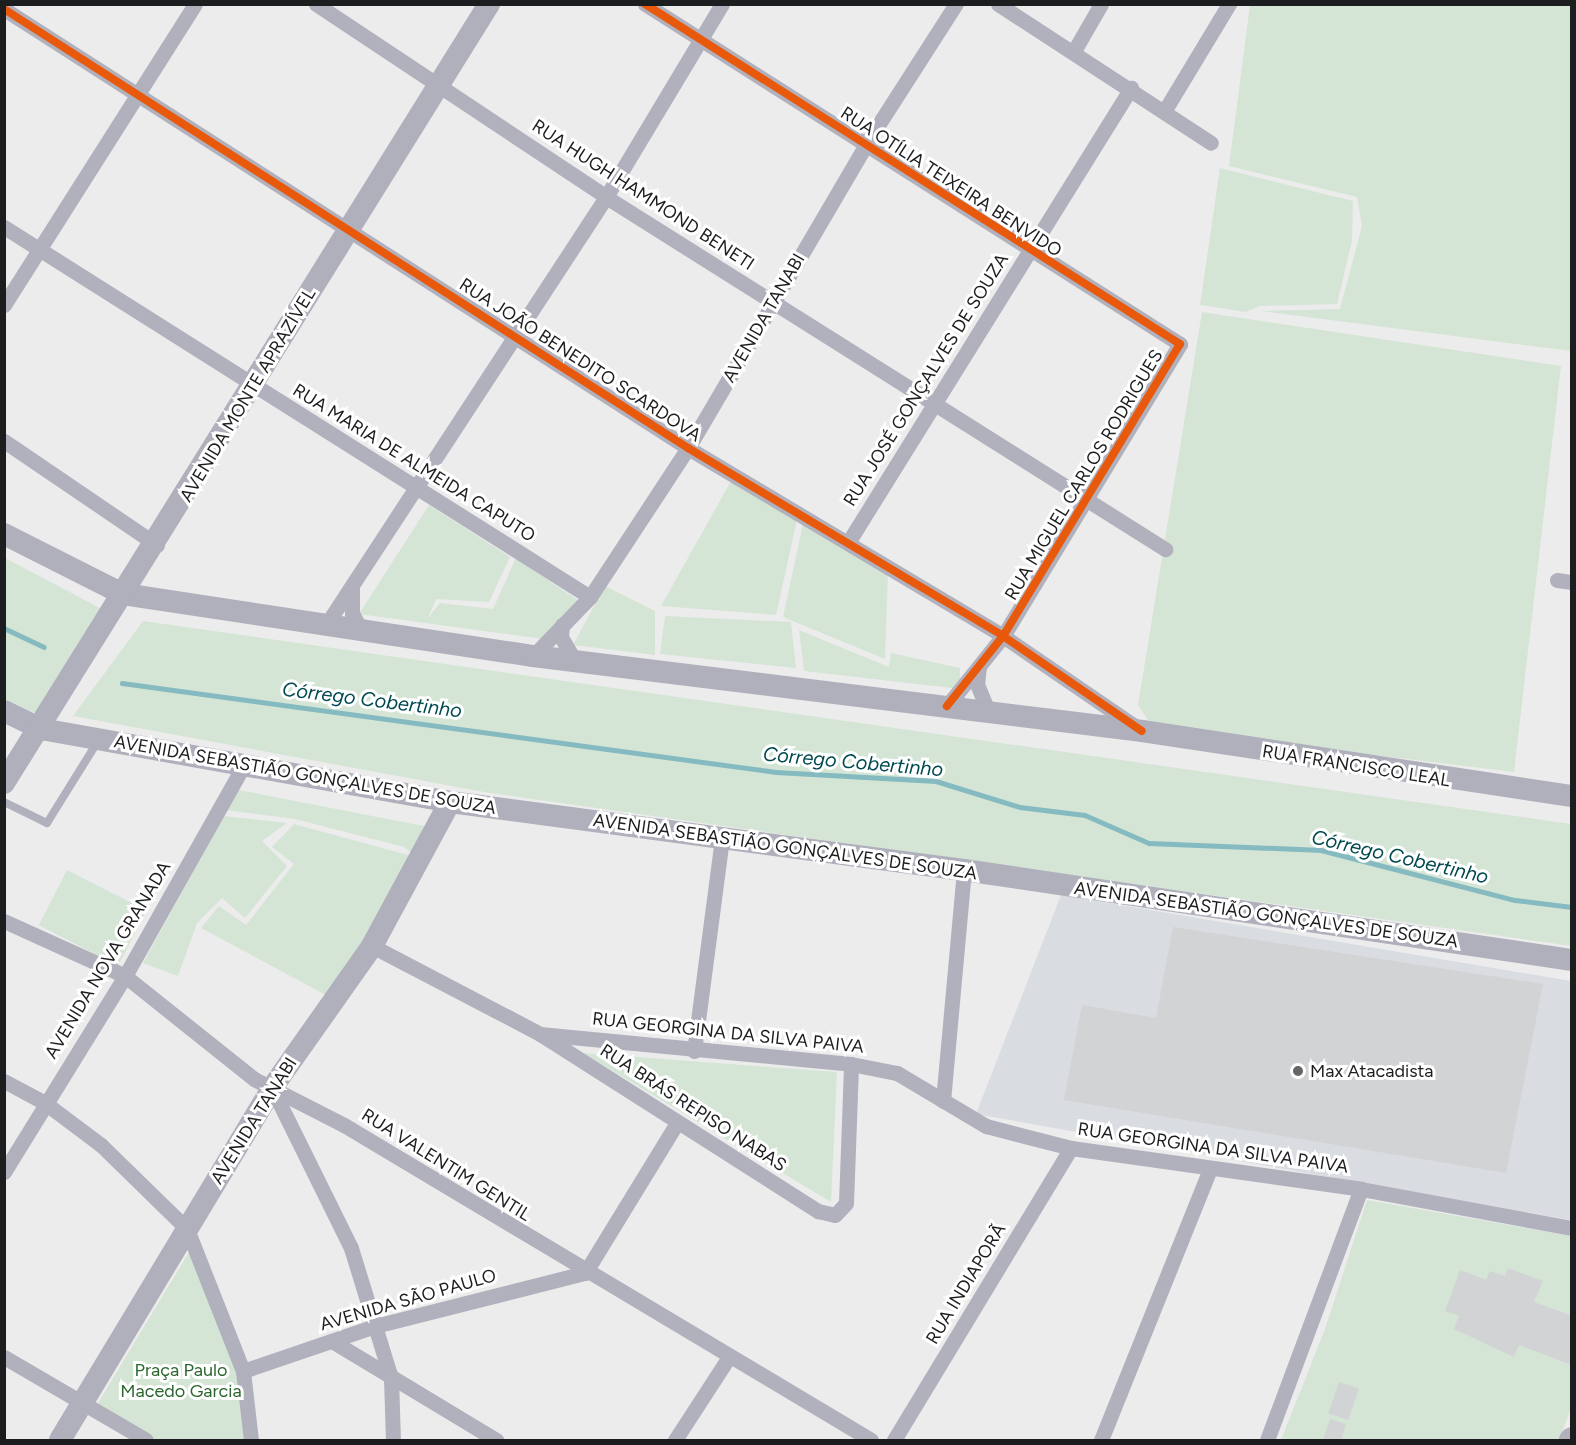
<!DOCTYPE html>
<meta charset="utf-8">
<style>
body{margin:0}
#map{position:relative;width:1576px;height:1445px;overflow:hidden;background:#ececed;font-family:Figtree,sans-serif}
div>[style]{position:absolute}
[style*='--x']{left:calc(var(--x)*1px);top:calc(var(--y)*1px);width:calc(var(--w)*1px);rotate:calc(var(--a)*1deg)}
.built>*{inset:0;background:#d9dce1}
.green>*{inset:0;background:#d5e5d5;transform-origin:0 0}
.stream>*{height:4.5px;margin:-2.25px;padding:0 2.25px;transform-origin:2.25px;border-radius:2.25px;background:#85bac1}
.building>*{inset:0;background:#d2d3d4;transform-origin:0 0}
.lane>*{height:8px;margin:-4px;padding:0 4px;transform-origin:4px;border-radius:4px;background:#b1b0bd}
.street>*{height:15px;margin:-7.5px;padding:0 7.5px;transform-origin:7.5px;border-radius:7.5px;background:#b1b0bd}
.secondary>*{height:22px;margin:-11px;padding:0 11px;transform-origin:11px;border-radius:11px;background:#b0afbc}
.primary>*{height:24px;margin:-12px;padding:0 12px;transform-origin:12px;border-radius:12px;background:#b3b0be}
.cycleway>*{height:8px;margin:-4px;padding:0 4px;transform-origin:4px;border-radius:4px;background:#e8590c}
.dots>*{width:16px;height:16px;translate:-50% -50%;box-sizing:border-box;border:3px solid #fff;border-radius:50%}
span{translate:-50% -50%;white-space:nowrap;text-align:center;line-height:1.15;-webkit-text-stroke:6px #fff;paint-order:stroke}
.street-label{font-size:18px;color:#1c1d1e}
.poi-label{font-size:18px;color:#1c1d1e}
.left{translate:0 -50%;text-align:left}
.park-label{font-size:18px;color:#2c662f}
.water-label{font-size:20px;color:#00494f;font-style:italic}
.frame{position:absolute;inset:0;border:6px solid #1c1d1e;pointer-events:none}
</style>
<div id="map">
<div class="built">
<div style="clip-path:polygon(1061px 895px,1571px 981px,1571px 1220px,976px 1114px)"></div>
</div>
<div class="green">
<div style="clip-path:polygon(1250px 5px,1571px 5px,1571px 351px,1261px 311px,1340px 309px,1362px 226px,1357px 197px,1229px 166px)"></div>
<div style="clip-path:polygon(1220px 168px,1353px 201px,1352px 241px,1337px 304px,1260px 306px,1246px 312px,1200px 305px)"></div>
<div style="clip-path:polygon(1202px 312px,1561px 366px,1514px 772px,1153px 728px,1138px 705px)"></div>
<div style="clip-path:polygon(731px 481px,797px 520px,776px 615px,661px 606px)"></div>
<div style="clip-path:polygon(429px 505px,510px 557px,489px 602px,436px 599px,428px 618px,440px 603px,493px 609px,516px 558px,579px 601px,544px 639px,359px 614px)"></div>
<div style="clip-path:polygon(803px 524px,888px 573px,885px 659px,783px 617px)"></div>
<div style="clip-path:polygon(5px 558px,100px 608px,35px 713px,5px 699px)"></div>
<div style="clip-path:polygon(605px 586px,655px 611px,655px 655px,573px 645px)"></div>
<div style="clip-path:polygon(665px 616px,791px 622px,796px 668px,660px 654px)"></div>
<div style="clip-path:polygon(143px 621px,1571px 824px,1571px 946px,484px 792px,73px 716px)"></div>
<div style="clip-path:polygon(799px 630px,889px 667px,891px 653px,960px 668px,960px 689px,804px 671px)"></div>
<div style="clip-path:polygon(234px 789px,434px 828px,417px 857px,404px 847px,295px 819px,225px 810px)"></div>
<div style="clip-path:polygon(224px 816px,287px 823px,262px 841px,287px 866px,245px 918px,222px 898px,197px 923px,178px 976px,143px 963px)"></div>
<div style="clip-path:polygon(294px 824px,408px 855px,410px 862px,335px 1000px,201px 928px,219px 906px,246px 925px,294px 864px,272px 847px)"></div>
<div style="left:67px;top:870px;width:89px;height:62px;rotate:27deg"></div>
<div style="clip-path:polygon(583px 1053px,837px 1072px,831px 1202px)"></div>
<div style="clip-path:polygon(1367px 1200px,1571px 1236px,1571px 1408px,1559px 1440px,1281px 1440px,1325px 1329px)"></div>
<div style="clip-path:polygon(191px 1249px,241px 1372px,247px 1440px,150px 1440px,95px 1408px)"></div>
</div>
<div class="stream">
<div style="--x:4;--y:628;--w:44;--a:25.4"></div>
<div style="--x:122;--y:683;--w:660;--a:7.75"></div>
<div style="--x:776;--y:772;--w:160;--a:3.2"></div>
<div style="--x:936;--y:781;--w:88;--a:17.2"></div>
<div style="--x:1020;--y:807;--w:65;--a:7"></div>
<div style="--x:1085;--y:815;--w:70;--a:23.6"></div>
<div style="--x:1149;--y:843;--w:172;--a:2.3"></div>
<div style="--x:1321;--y:850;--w:200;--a:14.5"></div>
<div style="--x:1515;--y:900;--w:57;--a:7"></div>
</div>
<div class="building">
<div style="clip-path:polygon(1173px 927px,1543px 984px,1506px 1173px,1064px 1100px,1082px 1005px,1156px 1018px)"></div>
<div style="clip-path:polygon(1508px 1268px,1543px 1281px,1534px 1302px,1572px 1316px,1572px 1365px,1519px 1345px,1514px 1357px,1454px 1329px,1459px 1316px,1445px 1311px,1460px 1270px,1486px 1280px,1490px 1271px,1505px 1276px)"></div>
<div style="left:1339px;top:1382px;width:21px;height:33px;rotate:19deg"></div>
<div style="clip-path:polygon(1330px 1419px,1346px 1424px,1341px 1440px,1323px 1440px)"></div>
</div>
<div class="lane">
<div style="--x:4;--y:802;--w:48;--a:26"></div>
<div style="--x:47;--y:823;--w:97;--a:-58.1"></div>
</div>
<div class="street">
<div style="--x:316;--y:4;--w:348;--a:33.6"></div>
<div style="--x:606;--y:197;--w:661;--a:32.2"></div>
<div style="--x:645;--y:4;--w:634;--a:32.44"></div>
<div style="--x:1180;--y:344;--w:341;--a:121.2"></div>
<div style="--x:1003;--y:636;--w:90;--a:128.7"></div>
<div style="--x:998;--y:4;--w:254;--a:33.1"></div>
<div style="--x:4;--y:9;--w:813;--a:32.69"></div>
<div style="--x:688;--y:448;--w:367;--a:30.8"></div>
<div style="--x:1003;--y:636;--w:165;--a:34.4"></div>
<div style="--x:1074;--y:51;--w:54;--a:-60.1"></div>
<div style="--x:1165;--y:110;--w:124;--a:-58.9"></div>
<div style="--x:4;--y:227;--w:693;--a:32.27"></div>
<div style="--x:4;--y:305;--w:356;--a:-57.6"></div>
<div style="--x:4;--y:441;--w:185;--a:34.2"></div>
<div style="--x:849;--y:541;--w:534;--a:-58.1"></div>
<div style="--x:1557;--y:580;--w:15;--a:8"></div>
<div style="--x:352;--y:589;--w:24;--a:90"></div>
<div style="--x:352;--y:613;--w:19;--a:62"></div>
<div style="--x:326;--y:625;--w:511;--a:-56.81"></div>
<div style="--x:606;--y:197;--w:225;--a:-59"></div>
<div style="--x:562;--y:625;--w:12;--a:95"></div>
<div style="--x:561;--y:637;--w:28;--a:60"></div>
<div style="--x:533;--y:656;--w:82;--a:-46"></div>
<div style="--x:590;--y:597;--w:178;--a:-56.7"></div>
<div style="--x:688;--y:448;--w:352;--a:-59.6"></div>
<div style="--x:866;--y:144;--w:166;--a:-57.3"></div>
<div style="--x:979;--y:666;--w:18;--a:96"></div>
<div style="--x:977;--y:684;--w:29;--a:68"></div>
<div style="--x:4;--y:921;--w:133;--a:24.4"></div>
<div style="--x:125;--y:976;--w:165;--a:38.6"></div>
<div style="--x:254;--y:1079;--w:101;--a:27.1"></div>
<div style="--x:344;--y:1125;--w:614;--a:30.87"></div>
<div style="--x:372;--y:946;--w:190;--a:27.6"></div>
<div style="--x:540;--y:1034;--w:330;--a:32.5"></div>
<div style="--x:818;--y:1211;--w:17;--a:13"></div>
<div style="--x:835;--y:1215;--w:16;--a:-47"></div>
<div style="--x:846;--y:1203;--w:139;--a:-87.9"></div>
<div style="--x:540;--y:1034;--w:312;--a:5.5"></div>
<div style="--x:851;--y:1064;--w:47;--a:11.1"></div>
<div style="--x:897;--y:1073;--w:104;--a:30.8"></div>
<div style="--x:986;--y:1126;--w:88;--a:14.5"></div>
<div style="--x:1071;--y:1148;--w:293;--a:8"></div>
<div style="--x:1361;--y:1189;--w:215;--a:10.5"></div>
<div style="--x:694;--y:1051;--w:214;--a:-82.5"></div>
<div style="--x:4;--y:1081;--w:47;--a:28.2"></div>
<div style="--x:45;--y:1103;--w:70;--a:36.9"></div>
<div style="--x:101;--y:1145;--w:120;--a:44.3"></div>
<div style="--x:187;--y:1229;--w:153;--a:68.5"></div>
<div style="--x:243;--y:1371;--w:69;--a:83.4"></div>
<div style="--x:272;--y:1088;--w:178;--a:63.7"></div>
<div style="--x:351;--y:1248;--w:136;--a:72.9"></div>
<div style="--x:391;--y:1378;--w:62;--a:88.2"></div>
<div style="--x:943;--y:1101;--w:232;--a:-84.8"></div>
<div style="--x:4;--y:1172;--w:230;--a:-58.3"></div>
<div style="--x:125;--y:976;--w:240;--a:-60.6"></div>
<div style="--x:332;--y:1341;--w:192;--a:31.1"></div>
<div style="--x:4;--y:1357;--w:164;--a:30.3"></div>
<div style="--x:243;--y:1371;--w:139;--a:-18.8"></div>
<div style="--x:375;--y:1326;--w:217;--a:-14.2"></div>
<div style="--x:585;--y:1273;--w:176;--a:-58.5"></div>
<div style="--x:675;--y:1440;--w:99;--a:-57"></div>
<div style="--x:894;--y:1440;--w:341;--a:-58.8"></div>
<div style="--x:1101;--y:1440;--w:290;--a:-68.1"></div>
<div style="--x:1267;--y:1440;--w:268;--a:-69.5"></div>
</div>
<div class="secondary">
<div style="--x:4;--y:534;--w:133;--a:26.8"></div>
<div style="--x:123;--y:594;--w:415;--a:8.6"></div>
<div style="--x:533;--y:656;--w:614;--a:7.02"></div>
<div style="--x:1142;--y:731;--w:435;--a:8.6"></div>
<div style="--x:4;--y:711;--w:41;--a:25.9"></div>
<div style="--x:41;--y:729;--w:415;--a:10.1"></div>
<div style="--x:450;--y:802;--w:518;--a:7.54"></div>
<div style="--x:964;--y:870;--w:615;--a:8.42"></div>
<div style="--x:4;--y:783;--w:918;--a:-58.09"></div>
<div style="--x:60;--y:1440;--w:411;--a:-58.9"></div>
<div style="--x:272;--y:1088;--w:174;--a:-54.8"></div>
<div style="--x:372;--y:946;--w:164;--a:-61.6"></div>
</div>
<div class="primary">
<div style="--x:1571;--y:1440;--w:1;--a:-45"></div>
</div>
<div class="cycleway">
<div style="--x:645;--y:4;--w:634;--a:32.44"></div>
<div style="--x:1180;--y:344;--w:341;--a:121.2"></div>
<div style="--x:1003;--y:636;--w:90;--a:128.7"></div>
<div style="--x:4;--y:9;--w:813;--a:32.69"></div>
<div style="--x:688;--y:448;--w:367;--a:30.8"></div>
<div style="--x:1003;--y:636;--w:168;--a:34.4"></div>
</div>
<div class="dots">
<div style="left:1298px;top:1071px;background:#656566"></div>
</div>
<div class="street-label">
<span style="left:951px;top:182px;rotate:33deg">RUA OTÍLIA TEIXEIRA BENVIDO</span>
<span style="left:643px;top:195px;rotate:33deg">RUA HUGH HAMMOND BENETI</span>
<span style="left:764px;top:318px;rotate:-60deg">AVENIDA TANABI</span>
<span style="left:580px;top:360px;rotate:33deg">RUA JOÃO BENEDITO SCARDOVA</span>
<span style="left:926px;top:380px;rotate:-58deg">RUA JOSÉ GONÇALVES DE SOUZA</span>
<span style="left:248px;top:395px;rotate:-59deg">AVENIDA MONTE APRAZÍVEL</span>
<span style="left:414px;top:463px;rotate:32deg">RUA MARIA DE ALMEIDA CAPUTO</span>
<span style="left:1084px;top:475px;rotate:-59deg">RUA MIGUEL CARLOS RODRIGUES</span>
<span style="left:1356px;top:766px;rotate:9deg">RUA FRANCISCO LEAL</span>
<span style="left:305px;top:775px;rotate:10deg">AVENIDA SEBASTIÃO GONÇALVES DE SOUZA</span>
<span style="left:785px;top:847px;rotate:8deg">AVENIDA SEBASTIÃO GONÇALVES DE SOUZA</span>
<span style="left:1266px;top:915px;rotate:8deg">AVENIDA SEBASTIÃO GONÇALVES DE SOUZA</span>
<span style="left:108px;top:960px;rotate:-59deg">AVENIDA NOVA GRANADA</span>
<span style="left:728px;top:1033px;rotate:6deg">RUA GEORGINA DA SILVA PAIVA</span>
<span style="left:693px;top:1108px;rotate:33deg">RUA BRÁS REPISO NABAS</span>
<span style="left:254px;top:1121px;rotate:-58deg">AVENIDA TANABI</span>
<span style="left:1213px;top:1148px;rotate:8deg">RUA GEORGINA DA SILVA PAIVA</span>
<span style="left:446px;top:1165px;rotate:32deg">RUA VALENTIM GENTIL</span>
<span style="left:966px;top:1284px;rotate:-59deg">RUA INDIAPORÃ</span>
<span style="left:408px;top:1300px;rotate:-16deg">AVENIDA SÃO PAULO</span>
</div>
<div class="poi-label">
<span class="left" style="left:1310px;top:1071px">Max Atacadista</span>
</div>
<div class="park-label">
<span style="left:181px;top:1381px">Praça Paulo<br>Macedo Garcia</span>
</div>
<div class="water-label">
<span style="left:372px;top:700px;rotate:7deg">Córrego Cobertinho</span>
<span style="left:853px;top:762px;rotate:5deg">Córrego Cobertinho</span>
<span style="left:1400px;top:857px;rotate:13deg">Córrego Cobertinho</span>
</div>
<div class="frame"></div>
</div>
